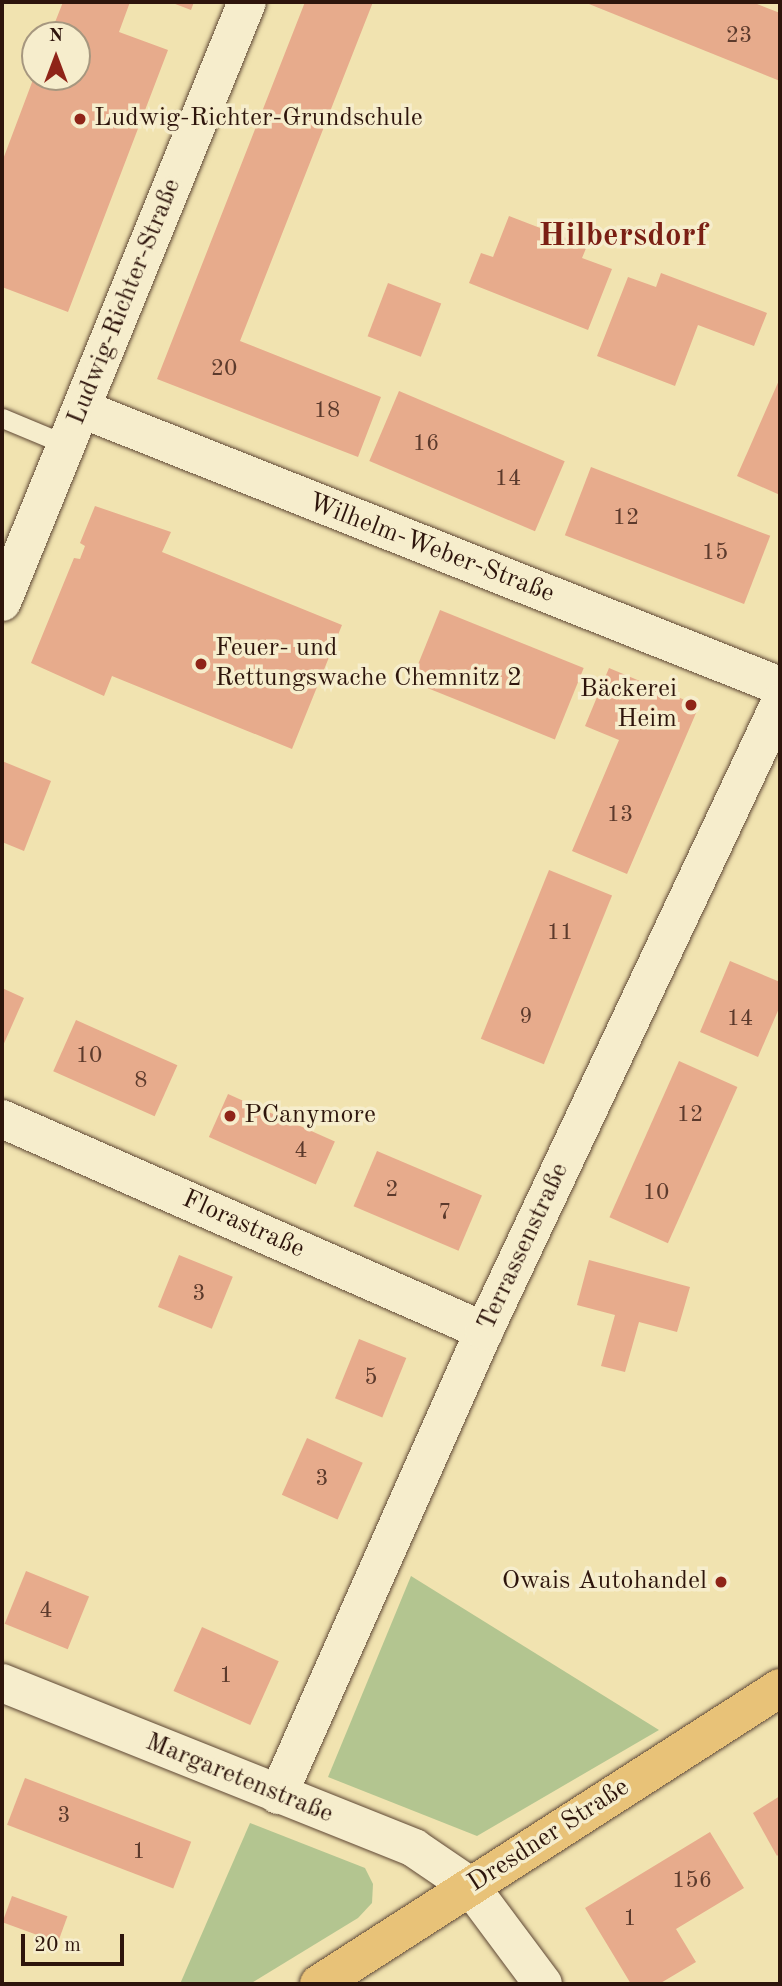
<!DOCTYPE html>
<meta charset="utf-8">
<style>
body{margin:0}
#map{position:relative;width:782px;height:1986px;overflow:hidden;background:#f1e3b0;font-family:"Old Standard TT",serif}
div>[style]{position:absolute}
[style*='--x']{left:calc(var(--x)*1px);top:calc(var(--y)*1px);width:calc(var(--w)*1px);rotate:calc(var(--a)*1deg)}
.green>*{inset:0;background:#b3c590}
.building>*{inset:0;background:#e7ab8c;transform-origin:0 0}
.roads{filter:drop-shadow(0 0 2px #5f4835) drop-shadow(0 0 2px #5f4835)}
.lane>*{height:19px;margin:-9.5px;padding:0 9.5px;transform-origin:9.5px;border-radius:9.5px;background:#f6edcc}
.street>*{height:38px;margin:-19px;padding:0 19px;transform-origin:19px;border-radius:19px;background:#f6edcc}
.primary>*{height:38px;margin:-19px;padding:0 19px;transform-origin:19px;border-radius:19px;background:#e8c278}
.dots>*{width:19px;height:19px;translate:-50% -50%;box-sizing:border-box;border:4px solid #f6edcc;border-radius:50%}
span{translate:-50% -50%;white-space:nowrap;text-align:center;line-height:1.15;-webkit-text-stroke:7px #f6edcc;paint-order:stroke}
.number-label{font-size:23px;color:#5c3a2c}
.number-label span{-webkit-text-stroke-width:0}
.poi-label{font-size:26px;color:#2e150c}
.left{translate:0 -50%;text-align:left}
.right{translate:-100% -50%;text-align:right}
.street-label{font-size:26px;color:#2e150c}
.district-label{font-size:33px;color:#7a1f14;font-weight:700}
.frame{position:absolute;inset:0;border:4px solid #2e150c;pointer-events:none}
.north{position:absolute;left:21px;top:21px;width:70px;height:70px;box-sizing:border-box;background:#f6edcc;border:2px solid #a6977f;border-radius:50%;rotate:0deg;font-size:19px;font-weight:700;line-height:28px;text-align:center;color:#2e150c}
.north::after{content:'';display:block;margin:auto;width:24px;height:32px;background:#8f2418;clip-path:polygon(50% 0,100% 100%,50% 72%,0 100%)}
.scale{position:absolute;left:21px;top:1934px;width:103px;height:32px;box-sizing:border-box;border:4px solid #2e150c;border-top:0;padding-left:9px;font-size:21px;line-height:24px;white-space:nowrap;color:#2e150c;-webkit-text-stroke:5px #f6edcc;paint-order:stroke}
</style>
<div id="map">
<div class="green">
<div style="clip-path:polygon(411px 1576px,659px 1730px,477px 1836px,328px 1777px)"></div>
<div style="clip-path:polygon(250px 1823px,365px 1868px,373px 1884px,372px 1903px,358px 1918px,250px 1984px,180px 1984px)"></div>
</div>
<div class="building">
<div style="clip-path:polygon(63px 2px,130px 2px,119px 32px,168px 50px,68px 312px,2px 287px,2px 162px,34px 77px,77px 77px,77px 35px,50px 35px)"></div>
<div style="clip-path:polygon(170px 2px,194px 2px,191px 10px)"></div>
<div style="clip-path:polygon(305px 2px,373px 2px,240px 341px,381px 397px,358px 457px,157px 379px)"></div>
<div style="clip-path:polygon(584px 2px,752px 2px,780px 13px,780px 81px)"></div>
<div style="clip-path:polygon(509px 216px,587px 246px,582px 258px,612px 269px,588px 330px,469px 283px,481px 253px,493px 257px)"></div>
<div style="clip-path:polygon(661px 273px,767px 313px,754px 346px,698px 325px,675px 386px,597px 356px,628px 277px,656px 287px)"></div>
<div style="left:388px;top:283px;width:57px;height:57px;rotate:21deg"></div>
<div style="clip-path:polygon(780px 378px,780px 495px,737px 476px)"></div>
<div style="left:399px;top:391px;width:180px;height:76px;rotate:23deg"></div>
<div style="left:591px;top:467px;width:192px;height:73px;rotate:21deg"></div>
<div style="clip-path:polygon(95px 506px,171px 532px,162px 552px,342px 625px,292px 749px,112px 676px,104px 696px,31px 663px,74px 558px,80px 559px,85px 546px,80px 543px)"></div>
<div style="left:440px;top:610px;width:155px;height:77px;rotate:22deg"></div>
<div style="clip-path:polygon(609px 668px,699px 706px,627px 874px,572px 851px,619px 740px,585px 726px)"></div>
<div style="clip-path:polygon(2px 761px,51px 781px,24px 851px,2px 842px)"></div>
<div style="left:549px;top:870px;width:68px;height:182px;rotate:22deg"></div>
<div style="clip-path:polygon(730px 961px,780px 982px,780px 1006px,758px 1057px,700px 1032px)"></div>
<div style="clip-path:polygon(2px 988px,24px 998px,2px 1048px)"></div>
<div style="left:76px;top:1020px;width:111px;height:56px;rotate:24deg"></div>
<div style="left:679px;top:1061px;width:64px;height:171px;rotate:24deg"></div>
<div style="left:228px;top:1094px;width:117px;height:47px;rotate:24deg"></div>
<div style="left:377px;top:1151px;width:114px;height:60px;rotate:23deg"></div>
<div style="left:179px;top:1255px;width:58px;height:56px;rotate:22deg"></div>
<div style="clip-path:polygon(589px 1260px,690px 1287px,677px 1332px,639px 1322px,625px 1372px,601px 1366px,615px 1315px,577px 1305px)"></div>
<div style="left:359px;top:1339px;width:51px;height:64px;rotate:22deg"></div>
<div style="left:307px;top:1438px;width:61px;height:62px;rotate:24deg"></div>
<div style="left:26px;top:1571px;width:68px;height:57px;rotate:22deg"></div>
<div style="left:202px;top:1627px;width:84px;height:70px;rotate:24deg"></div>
<div style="left:25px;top:1778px;width:178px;height:50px;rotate:21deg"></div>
<div style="clip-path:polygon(780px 1796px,780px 1853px,777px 1856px,753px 1813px)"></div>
<div style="clip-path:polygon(710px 1832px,744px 1888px,676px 1929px,696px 1962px,659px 1984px,631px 1984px,585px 1908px)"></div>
<div style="left:12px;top:1896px;width:59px;height:28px;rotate:20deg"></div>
</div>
<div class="roads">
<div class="lane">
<div style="--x:2;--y:418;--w:70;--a:22.6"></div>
</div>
<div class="street">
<div style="--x:82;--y:409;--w:751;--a:21.65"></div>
<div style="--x:2;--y:602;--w:648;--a:-67.79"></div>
<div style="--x:2;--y:1119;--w:527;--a:23.74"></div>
<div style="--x:2;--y:1683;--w:444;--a:21.8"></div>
<div style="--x:414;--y:1848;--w:68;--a:34.2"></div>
<div style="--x:470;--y:1886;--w:122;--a:53.3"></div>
<div style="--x:278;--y:1795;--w:508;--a:-66.06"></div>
<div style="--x:484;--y:1331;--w:694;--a:-64.76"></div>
</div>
<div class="primary">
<div style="--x:319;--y:1984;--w:548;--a:-32.7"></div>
</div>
</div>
<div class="dots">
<div style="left:80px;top:119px;background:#8f2418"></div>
<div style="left:201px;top:664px;background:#8f2418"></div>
<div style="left:691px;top:705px;background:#8f2418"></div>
<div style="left:230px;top:1116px;background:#8f2418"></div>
<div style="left:721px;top:1582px;background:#8f2418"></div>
</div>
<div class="number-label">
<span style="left:739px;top:36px">23</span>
<span style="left:224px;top:369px">20</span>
<span style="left:327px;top:411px">18</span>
<span style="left:426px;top:444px">16</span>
<span style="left:508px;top:479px">14</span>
<span style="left:626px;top:518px">12</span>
<span style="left:715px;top:553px">15</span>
<span style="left:620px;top:815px">13</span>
<span style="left:560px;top:933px">11</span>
<span style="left:526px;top:1017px">9</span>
<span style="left:740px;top:1019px">14</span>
<span style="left:89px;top:1056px">10</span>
<span style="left:141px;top:1081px">8</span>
<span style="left:690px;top:1115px">12</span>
<span style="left:301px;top:1151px">4</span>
<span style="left:392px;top:1190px">2</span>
<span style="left:656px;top:1193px">10</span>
<span style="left:445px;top:1213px">7</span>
<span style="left:199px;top:1294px">3</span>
<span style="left:371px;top:1378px">5</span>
<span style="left:322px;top:1479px">3</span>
<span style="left:46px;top:1611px">4</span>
<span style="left:226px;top:1676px">1</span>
<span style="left:64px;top:1816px">3</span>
<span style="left:139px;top:1852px">1</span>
<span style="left:692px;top:1881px">156</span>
<span style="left:630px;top:1919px">1</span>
</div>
<div class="poi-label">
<span class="left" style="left:94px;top:119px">Ludwig-Richter-Grundschule</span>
<span class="left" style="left:215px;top:664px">Feuer- und<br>Rettungswache Chemnitz 2</span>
<span class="right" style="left:677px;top:705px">Bäckerei<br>Heim</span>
<span class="left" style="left:244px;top:1116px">PCanymore</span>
<span class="right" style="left:707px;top:1582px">Owais Autohandel</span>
</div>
<div class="street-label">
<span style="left:125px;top:302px;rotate:-68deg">Ludwig-Richter-Straße</span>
<span style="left:431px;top:549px;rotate:21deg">Wilhelm-Weber-Straße</span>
<span style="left:243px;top:1225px;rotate:24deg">Florastraße</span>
<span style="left:524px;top:1247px;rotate:-65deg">Terrassenstraße</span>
<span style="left:239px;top:1779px;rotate:22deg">Margaretenstraße</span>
<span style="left:549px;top:1836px;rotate:-33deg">Dresdner Straße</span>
</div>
<div class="district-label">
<span style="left:623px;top:237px">Hilbersdorf</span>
</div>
<div class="frame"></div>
<div class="north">N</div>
<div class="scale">20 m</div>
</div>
